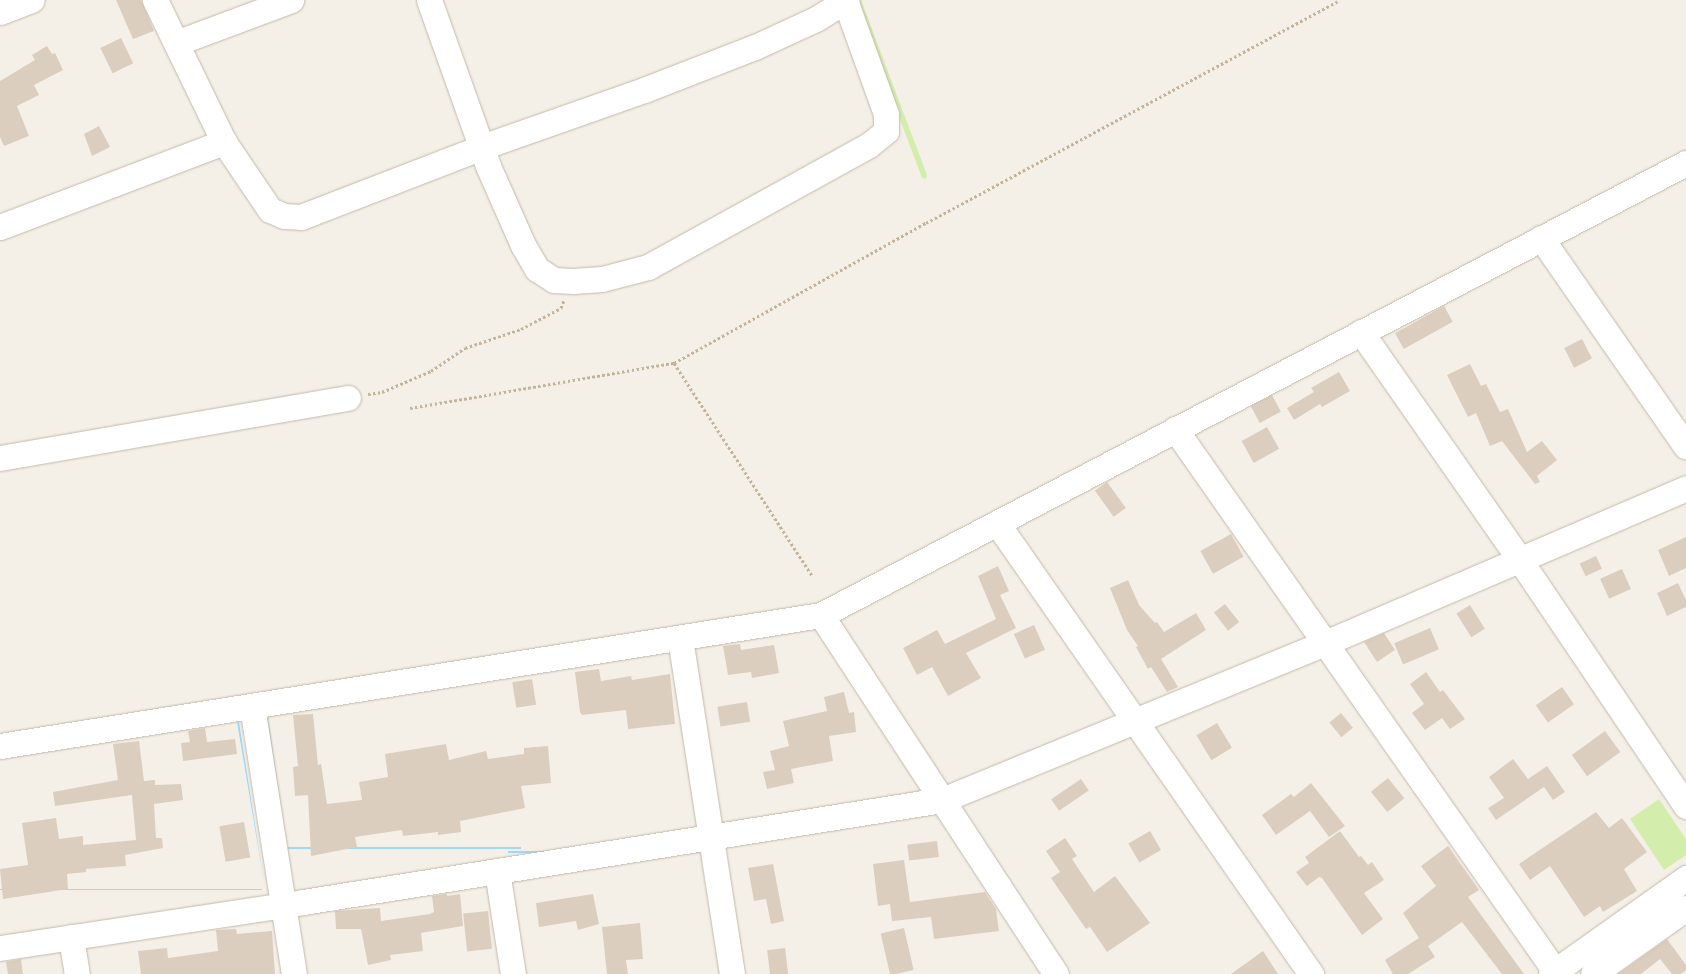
<!DOCTYPE html>
<style>
body{margin:0}
#map{position:relative;width:1686px;height:974px;overflow:hidden;background:#f5f0e7;font-family:"Fira Sans Condensed",sans-serif}
div>[style]{position:absolute}
[style*='--x']{left:calc(var(--x)*1px);top:calc(var(--y)*1px);width:calc(var(--w)*1px);rotate:calc(var(--a)*1deg)}
.green>*{inset:0;background:#d3edad}
.water>*{inset:0;background:#9ed8f7;transform-origin:0 0}
.building>*{inset:0;background:#dbcebf;transform-origin:0 0}
.path>*{height:3px;margin-top:-1.5px;transform-origin:0;background:repeating-linear-gradient(90deg,#c5b399 0 2.5px,transparent 0 5px)}
.roads{filter:drop-shadow(0 0 1px #c2b8a9) drop-shadow(0 0 1px #c2b8a9)}
.minor>*{height:25px;margin:-12.5px;padding:0 12.5px;transform-origin:12.5px;border-radius:12.5px;background:#fff}
span{translate:-50% -50%;white-space:nowrap;text-align:center;line-height:1.15;-webkit-text-stroke:4.5px #fff;paint-order:stroke}
</style>
<div id="map">
<div class="green">
<div style="clip-path:polygon(855px 0,861px 0,927px 175px,926px 179px,922px 178px)"></div>
<div style="clip-path:polygon(1659px 799px,1686px 839px,1686px 855px,1664px 870px,1630px 819px)"></div>
</div>
<div class="water">
<div style="clip-path:polygon(267px 717px,268px 717px,292px 881px)"></div>
<div style="clip-path:polygon(237px 722px,239px 722px,265px 888px)"></div>
<div style="left:521px;top:847px;width:2px;height:233px;rotate:90deg"></div>
<div style="left:700px;top:851px;width:2px;height:192px;rotate:90deg"></div>
<div style="left:262px;top:889px;width:1px;height:265px;rotate:90deg"></div>
</div>
<div class="building">
<div style="clip-path:polygon(116px 0,141px 0,154px 31px,133px 39px)"></div>
<div style="left:121px;top:38px;width:28px;height:23px;rotate:64deg"></div>
<div style="clip-path:polygon(47px 46px,52px 54px,55px 53px,63px 70px,34px 85px,39px 95px,17px 106px,29px 136px,4px 146px,0 137px,0 81px,35px 60px,32px 55px)"></div>
<div style="clip-path:polygon(99px 126px,110px 147px,92px 156px,84px 134px)"></div>
<div style="left:1444px;top:306px;width:18px;height:56px;rotate:61deg"></div>
<div style="left:1582px;top:339px;width:22px;height:20px;rotate:63deg"></div>
<div style="clip-path:polygon(1470px 364px,1481px 386px,1486px 384px,1500px 412px,1508px 409px,1527px 452px,1542px 441px,1557px 460px,1537px 476px,1540px 482px,1535px 484px,1502px 441px,1490px 446px,1476px 413px,1468px 417px,1447px 375px)"></div>
<div style="clip-path:polygon(1339px 372px,1350px 391px,1322px 407px,1320px 404px,1294px 420px,1287px 408px,1314px 392px,1311px 388px)"></div>
<div style="left:1272px;top:395px;width:19px;height:24px;rotate:62deg"></div>
<div style="left:1267px;top:427px;width:25px;height:29px;rotate:61deg"></div>
<div style="left:1107px;top:482px;width:32px;height:15px;rotate:54deg"></div>
<div style="left:1231px;top:534px;width:26px;height:35px;rotate:61deg"></div>
<div style="clip-path:polygon(1686px 537px,1686px 568px,1669px 576px,1658px 550px)"></div>
<div style="left:1596px;top:556px;width:14px;height:18px;rotate:65deg"></div>
<div style="clip-path:polygon(998px 566px,1009px 591px,1000px 595px,1016px 628px,966px 653px,981px 678px,948px 696px,932px 667px,917px 675px,903px 648px,937px 630px,945px 644px,996px 619px,978px 576px)"></div>
<div style="left:1622px;top:569px;width:22px;height:24px;rotate:66deg"></div>
<div style="clip-path:polygon(1128px 580px,1139px 605px,1155px 623px,1157px 622px,1164px 632px,1196px 613px,1206px 630px,1161px 659px,1178px 687px,1167px 692px,1151px 667px,1148px 669px,1136px 647px,1138px 646px,1127px 630px,1110px 588px)"></div>
<div style="clip-path:polygon(1678px 583px,1686px 600px,1686px 607px,1667px 616px,1657px 593px)"></div>
<div style="left:1225px;top:604px;width:23px;height:14px;rotate:52deg"></div>
<div style="left:1470px;top:605px;width:28px;height:16px;rotate:58deg"></div>
<div style="left:1034px;top:625px;width:27px;height:22px;rotate:66deg"></div>
<div style="left:1430px;top:628px;width:23px;height:39px;rotate:67deg"></div>
<div style="clip-path:polygon(1384px 633px,1395px 650px,1377px 662px,1364px 642px)"></div>
<div style="clip-path:polygon(740px 644px,741px 650px,774px 645px,779px 673px,752px 678px,751px 672px,728px 675px,723px 646px)"></div>
<div style="clip-path:polygon(599px 669px,601px 681px,631px 676px,632px 680px,670px 674px,675px 724px,628px 729px,626px 710px,582px 715px,580px 712px,575px 672px)"></div>
<div style="clip-path:polygon(1426px 672px,1440px 692px,1443px 690px,1465px 719px,1450px 729px,1442px 718px,1425px 730px,1412px 713px,1424px 704px,1410px 684px)"></div>
<div style="left:532px;top:679px;width:26px;height:20px;rotate:81deg"></div>
<div style="left:1562px;top:687px;width:21px;height:32px;rotate:55deg"></div>
<div style="clip-path:polygon(844px 692px,849px 713px,854px 712px,856px 732px,829px 736px,833px 761px,791px 769px,794px 783px,767px 789px,763px 772px,775px 770px,770px 751px,789px 746px,783px 721px,827px 711px,824px 697px)"></div>
<div style="left:747px;top:702px;width:20px;height:30px;rotate:81deg"></div>
<div style="left:1341px;top:713px;width:19px;height:15px;rotate:51deg"></div>
<div style="clip-path:polygon(313px 714px,318px 765px,321px 764px,327px 804px,362px 800px,359px 782px,388px 777px,385px 754px,446px 744px,449px 760px,486px 751px,488px 759px,524px 754px,524px 748px,548px 746px,551px 783px,521px 786px,525px 808px,460px 821px,461px 832px,438px 835px,438px 832px,403px 836px,402px 830px,355px 837px,357px 847px,311px 856px,308px 795px,295px 796px,293px 767px,298px 766px,293px 715px)"></div>
<div style="left:1217px;top:723px;width:29px;height:24px;rotate:59deg"></div>
<div style="clip-path:polygon(205px 728px,207px 742px,235px 739px,237px 754px,183px 761px,181px 743px,190px 742px,188px 731px)"></div>
<div style="left:1605px;top:731px;width:26px;height:41px;rotate:54deg"></div>
<div style="clip-path:polygon(139px 741px,144px 781px,155px 780px,155px 785px,181px 784px,183px 800px,154px 804px,156px 838px,162px 838px,163px 848px,125px 855px,126px 866px,86px 869px,86px 872px,67px 874px,68px 889px,3px 899px,0 869px,28px 865px,22px 823px,56px 818px,59px 839px,83px 836px,83px 845px,136px 840px,132px 795px,55px 806px,53px 792px,118px 780px,113px 744px)"></div>
<div style="clip-path:polygon(1513px 759px,1528px 779px,1547px 766px,1565px 792px,1553px 800px,1544px 787px,1496px 820px,1488px 808px,1504px 798px,1489px 777px)"></div>
<div style="left:1388px;top:778px;width:26px;height:22px;rotate:51deg"></div>
<div style="left:1081px;top:779px;width:14px;height:36px;rotate:56deg"></div>
<div style="clip-path:polygon(1311px 783px,1345px 826px,1329px 837px,1310px 811px,1276px 835px,1262px 815px,1291px 794px,1294px 797px)"></div>
<div style="clip-path:polygon(1596px 812px,1609px 828px,1622px 818px,1647px 852px,1624px 869px,1637px 891px,1603px 912px,1600px 906px,1584px 917px,1550px 866px,1530px 880px,1519px 864px)"></div>
<div style="left:244px;top:822px;width:36px;height:25px;rotate:80deg"></div>
<div style="left:1150px;top:831px;width:22px;height:25px;rotate:60deg"></div>
<div style="clip-path:polygon(1340px 831px,1359px 857px,1361px 856px,1368px 865px,1372px 862px,1384px 880px,1364px 893px,1383px 919px,1362px 935px,1322px 878px,1319px 877px,1307px 886px,1296px 872px,1309px 863px,1305px 857px)"></div>
<div style="clip-path:polygon(1065px 838px,1077px 856px,1072px 859px,1094px 892px,1115px 876px,1150px 923px,1107px 952px,1090px 927px,1086px 929px,1051px 878px,1060px 872px,1046px 851px)"></div>
<div style="left:937px;top:841px;width:16px;height:30px;rotate:83deg"></div>
<div style="clip-path:polygon(1448px 846px,1479px 890px,1468px 897px,1524px 974px,1502px 974px,1462px 922px,1428px 946px,1435px 957px,1408px 974px,1393px 974px,1385px 960px,1419px 938px,1403px 913px,1436px 886px,1421px 866px)"></div>
<div style="clip-path:polygon(904px 860px,910px 902px,985px 892px,996px 909px,999px 931px,934px 939px,931px 917px,892px 921px,890px 904px,878px 906px,873px 864px)"></div>
<div style="clip-path:polygon(773px 864px,784px 921px,771px 924px,766px 899px,754px 901px,748px 868px)"></div>
<div style="clip-path:polygon(447px 894px,447px 896px,460px 894px,463px 926px,421px 933px,423px 951px,390px 955px,391px 960px,368px 965px,361px 929px,336px 929px,335px 911px,380px 908px,381px 921px,430px 914px,434px 912px,432px 896px)"></div>
<div style="clip-path:polygon(593px 894px,599px 924px,578px 930px,576px 921px,539px 927px,536px 903px)"></div>
<div style="left:488px;top:911px;width:38px;height:25px;rotate:84deg"></div>
<div style="clip-path:polygon(640px 923px,643px 959px,626px 960px,628px 974px,607px 974px,602px 927px)"></div>
<div style="left:904px;top:928px;width:43px;height:24px;rotate:77deg"></div>
<div style="clip-path:polygon(236px 929px,237px 934px,272px 931px,275px 974px,141px 974px,138px 951px,167px 948px,168px 958px,218px 951px,216px 930px)"></div>
<div style="clip-path:polygon(1667px 939px,1686px 965px,1686px 970px,1681px 974px,1672px 974px,1660px 959px,1641px 974px,1618px 974px)"></div>
<div style="left:785px;top:948px;width:26px;height:18px;rotate:83deg"></div>
<div style="clip-path:polygon(1263px 951px,1278px 974px,1231px 974px)"></div>
<div style="clip-path:polygon(21px 959px,23px 974px,8px 974px,6px 962px)"></div>
</div>
<div class="path">
<div style="--x:674;--y:363;--w:255;--a:57"></div>
<div style="--x:368;--y:394;--w:14;--a:-8"></div>
<div style="--x:382;--y:392;--w:53;--a:-23.2"></div>
<div style="--x:431;--y:371;--w:41;--a:-34.1"></div>
<div style="--x:465;--y:348;--w:59;--a:-18.7"></div>
<div style="--x:521;--y:329;--w:45;--a:-27.7"></div>
<div style="--x:561;--y:308;--w:9;--a:-69"></div>
<div style="--x:410;--y:408;--w:268;--a:-9.7"></div>
<div style="--x:674;--y:363;--w:288;--a:-29.1"></div>
<div style="--x:926;--y:223;--w:470;--a:-28.3"></div>
</div>
<div class="roads">
<div class="minor">
<div style="--x:155;--y:0;--w:158;--a:64.1"></div>
<div style="--x:224;--y:142;--w:82;--a:55.9"></div>
<div style="--x:270;--y:210;--w:15;--a:23"></div>
<div style="--x:284;--y:216;--w:17;--a:3"></div>
<div style="--x:301;--y:217;--w:194;--a:-21.1"></div>
<div style="--x:482;--y:147;--w:172;--a:-19.4"></div>
<div style="--x:644;--y:90;--w:119;--a:-21.2"></div>
<div style="--x:755;--y:47;--w:67;--a:-24.7"></div>
<div style="--x:816;--y:19;--w:36;--a:-32"></div>
<div style="--x:429;--y:0;--w:176;--a:70.4"></div>
<div style="--x:488;--y:166;--w:86;--a:66.1"></div>
<div style="--x:523;--y:245;--w:28;--a:60"></div>
<div style="--x:537;--y:269;--w:20;--a:33"></div>
<div style="--x:554;--y:280;--w:19;--a:3"></div>
<div style="--x:573;--y:281;--w:29;--a:-4"></div>
<div style="--x:602;--y:279;--w:48;--a:-14.6"></div>
<div style="--x:648;--y:267;--w:252;--a:-28.9"></div>
<div style="--x:869;--y:145;--w:22;--a:-39"></div>
<div style="--x:886;--y:131;--w:17;--a:-90"></div>
<div style="--x:886;--y:114;--w:121;--a:-109.8"></div>
<div style="--x:0;--y:12;--w:34;--a:-21"></div>
<div style="--x:176;--y:43;--w:123;--a:-20.5"></div>
<div style="--x:0;--y:227;--w:240;--a:-20.8"></div>
<div style="--x:1541;--y:238;--w:254;--a:55.2"></div>
<div style="--x:1361;--y:332;--w:278;--a:55.1"></div>
<div style="--x:1520;--y:560;--w:297;--a:56"></div>
<div style="--x:1175;--y:429;--w:666;--a:54.97"></div>
<div style="--x:0;--y:458;--w:353;--a:-9.8"></div>
<div style="--x:997;--y:523;--w:550;--a:55.15"></div>
<div style="--x:821;--y:615;--w:429;--a:56.8"></div>
<div style="--x:680;--y:638;--w:340;--a:81.2"></div>
<div style="--x:252;--y:706;--w:271;--a:81.1"></div>
<div style="--x:0;--y:746;--w:831;--a:-9.07"></div>
<div style="--x:821;--y:615;--w:976;--a:-27.59"></div>
<div style="--x:497;--y:871;--w:104;--a:81.2"></div>
<div style="--x:71;--y:937;--w:37;--a:81"></div>
<div style="--x:0;--y:948;--w:306;--a:-8.6"></div>
<div style="--x:303;--y:902;--w:647;--a:-9.07"></div>
<div style="--x:942;--y:800;--w:414;--a:-22.3"></div>
<div style="--x:1325;--y:643;--w:393;--a:-23.2"></div>
<div style="--x:1551;--y:974;--w:166;--a:-35.4"></div>
<div style="--x:1593;--y:974;--w:114;--a:-35.4"></div>
</div>
</div>
</div>
